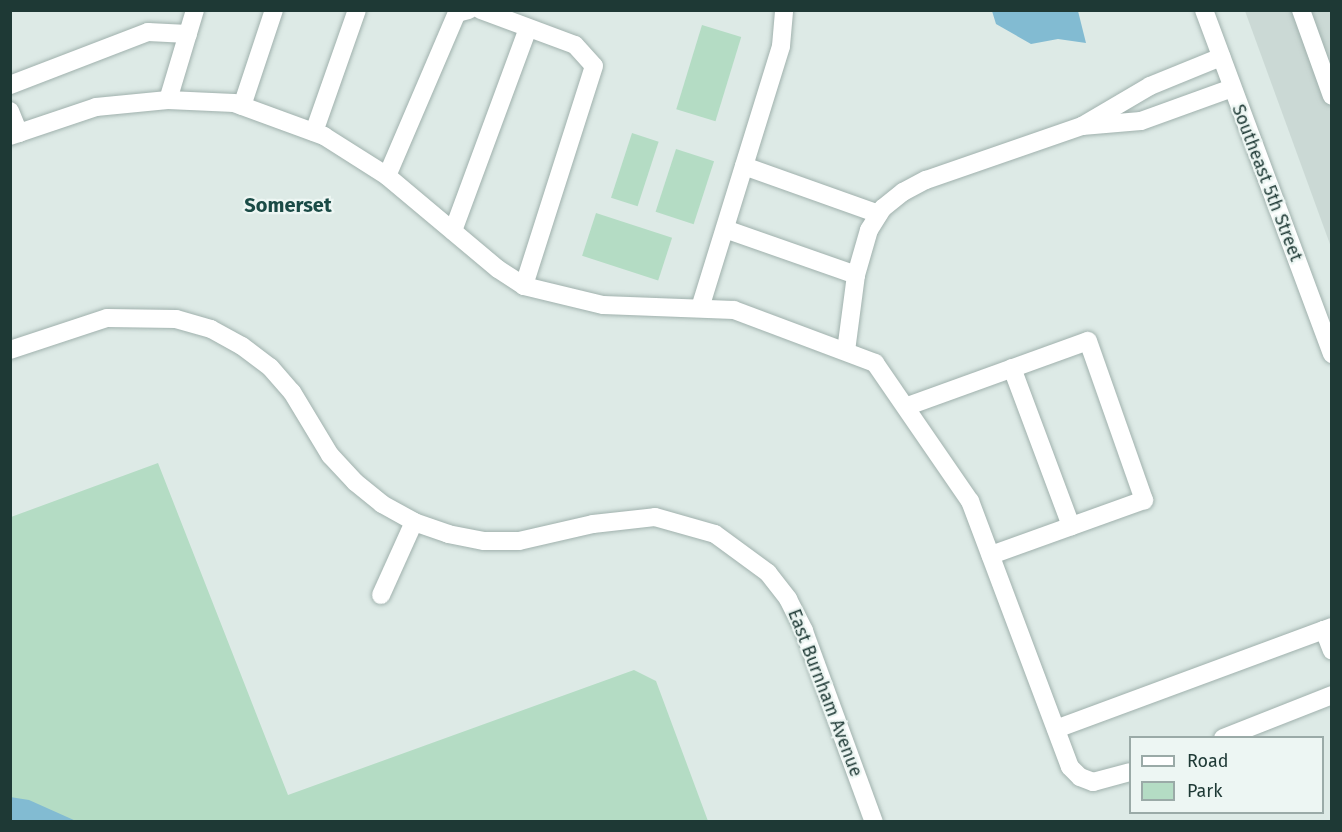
<!DOCTYPE html>
<style>
body{margin:0}
#map{position:relative;width:1342px;height:832px;overflow:hidden;background:#ddeae6;font-family:"Fira Sans",sans-serif}
div>[style]{position:absolute}
[style*='--x']{left:calc(var(--x)*1px);top:calc(var(--y)*1px);width:calc(var(--w)*1px);rotate:calc(var(--a)*1deg)}
.built>*{inset:0;background:#cbd9d5}
.green>*{inset:0;background:#b4dcc4;transform-origin:0 0}
.water>*{inset:0;background:#82bbd2}
.roads{filter:drop-shadow(0 0 2px #a0b1ad) drop-shadow(0 0 2px #a0b1ad)}
.minor>*{height:18px;margin:-9px;padding:0 9px;transform-origin:9px;border-radius:9px;background:#fff}
span{translate:-50% -50%;white-space:nowrap;text-align:center;line-height:1.15;-webkit-text-stroke:4.5px #edf6f3;paint-order:stroke}
.street-label{font-size:18px;color:#1e3935}
.neighbourhood-label{font-size:20px;color:#1a4b46;font-weight:700}
.frame{position:absolute;inset:0;border:12px solid #1e3935;pointer-events:none}
.legend{position:absolute;left:1129px;top:736px;width:195px;height:78px;box-sizing:border-box;background:#edf6f3;border:2px solid #9aaaa7;margin:0;padding:8px 10px;list-style:none;font-size:18px;color:#1e3935}
.legend li{display:flex;align-items:center;gap:12px;height:30px}
.legend b{width:30px;border:2px solid #9aaaa7}
</style>
<div id="map">
<div class="built">
<div style="clip-path:polygon(1245px 11px,1331px 11px,1331px 247px)"></div>
</div>
<div class="green">
<div style="left:702px;top:25px;width:41px;height:88px;rotate:17deg"></div>
<div style="left:632px;top:133px;width:28px;height:68px;rotate:18deg"></div>
<div style="left:676px;top:149px;width:40px;height:66px;rotate:18deg"></div>
<div style="left:596px;top:213px;width:80px;height:45px;rotate:18deg"></div>
<div style="clip-path:polygon(158px 463px,288px 795px,634px 670px,656px 681px,708px 821px,11px 822px,11px 517px)"></div>
</div>
<div class="water">
<div style="clip-path:polygon(992px 11px,1078px 11px,1086px 43px,1058px 39px,1031px 44px,996px 24px)"></div>
<div style="clip-path:polygon(10px 797px,29px 800px,76px 821px,11px 821px)"></div>
</div>
<div class="roads">
<div class="minor">
<div style="--x:481;--y:10;--w:100;--a:20.4"></div>
<div style="--x:575;--y:45;--w:28;--a:48"></div>
<div style="--x:594;--y:66;--w:231;--a:107.7"></div>
<div style="--x:1204;--y:10;--w:367;--a:69.6"></div>
<div style="--x:1301;--y:10;--w:91;--a:70.2"></div>
<div style="--x:10;--y:85;--w:148;--a:-21"></div>
<div style="--x:148;--y:32;--w:40;--a:2.9"></div>
<div style="--x:168;--y:100;--w:94;--a:-73.3"></div>
<div style="--x:242;--y:106;--w:101;--a:-71.6"></div>
<div style="--x:10;--y:111;--w:24;--a:68"></div>
<div style="--x:1082;--y:126;--w:59;--a:-4.8"></div>
<div style="--x:1141;--y:121;--w:97;--a:-19.9"></div>
<div style="--x:314;--y:132;--w:129;--a:-70.6"></div>
<div style="--x:10;--y:136;--w:91;--a:-18.6"></div>
<div style="--x:96;--y:107;--w:72;--a:-5.6"></div>
<div style="--x:168;--y:100;--w:66;--a:2.6"></div>
<div style="--x:234;--y:103;--w:96;--a:20.1"></div>
<div style="--x:324;--y:136;--w:75;--a:32.4"></div>
<div style="--x:387;--y:176;--w:145;--a:40"></div>
<div style="--x:498;--y:269;--w:31;--a:33"></div>
<div style="--x:524;--y:286;--w:81;--a:13.5"></div>
<div style="--x:603;--y:305;--w:131;--a:2.2"></div>
<div style="--x:734;--y:310;--w:151;--a:20.6"></div>
<div style="--x:875;--y:363;--w:168;--a:55.5"></div>
<div style="--x:970;--y:501;--w:284;--a:69.4"></div>
<div style="--x:1070;--y:767;--w:14;--a:45"></div>
<div style="--x:1080;--y:777;--w:14;--a:21"></div>
<div style="--x:1093;--y:782;--w:38;--a:-15"></div>
<div style="--x:744;--y:166;--w:143;--a:19.6"></div>
<div style="--x:387;--y:176;--w:177;--a:-66.8"></div>
<div style="--x:457;--y:13;--w:12;--a:-14"></div>
<div style="--x:725;--y:229;--w:139;--a:19.3"></div>
<div style="--x:453;--y:231;--w:216;--a:-69.7"></div>
<div style="--x:700;--y:308;--w:274;--a:-72.8"></div>
<div style="--x:781;--y:46;--w:36;--a:-85"></div>
<div style="--x:10;--y:350;--w:102;--a:-18.3"></div>
<div style="--x:107;--y:318;--w:69;--a:0.8"></div>
<div style="--x:176;--y:319;--w:36;--a:16"></div>
<div style="--x:211;--y:329;--w:35;--a:29"></div>
<div style="--x:242;--y:346;--w:35;--a:37"></div>
<div style="--x:270;--y:367;--w:33;--a:49"></div>
<div style="--x:292;--y:392;--w:74;--a:58.9"></div>
<div style="--x:330;--y:455;--w:37;--a:47"></div>
<div style="--x:355;--y:482;--w:35;--a:39"></div>
<div style="--x:382;--y:504;--w:37;--a:29"></div>
<div style="--x:414;--y:522;--w:36;--a:19"></div>
<div style="--x:448;--y:534;--w:37;--a:11"></div>
<div style="--x:484;--y:541;--w:35;--a:0"></div>
<div style="--x:519;--y:541;--w:76;--a:-12.9"></div>
<div style="--x:593;--y:524;--w:62;--a:-6.4"></div>
<div style="--x:655;--y:517;--w:62;--a:15.8"></div>
<div style="--x:715;--y:534;--w:66;--a:36.3"></div>
<div style="--x:768;--y:573;--w:33;--a:52"></div>
<div style="--x:788;--y:599;--w:36;--a:63"></div>
<div style="--x:804;--y:631;--w:203;--a:69.9"></div>
<div style="--x:846;--y:351;--w:77;--a:-82.5"></div>
<div style="--x:856;--y:275;--w:47;--a:-73.9"></div>
<div style="--x:869;--y:230;--w:26;--a:-58"></div>
<div style="--x:883;--y:208;--w:26;--a:-39"></div>
<div style="--x:903;--y:192;--w:26;--a:-28"></div>
<div style="--x:926;--y:180;--w:165;--a:-19.1"></div>
<div style="--x:1082;--y:126;--w:79;--a:-30.5"></div>
<div style="--x:1150;--y:86;--w:77;--a:-22.2"></div>
<div style="--x:1012;--y:368;--w:169;--a:69.5"></div>
<div style="--x:908;--y:406;--w:191;--a:-19.9"></div>
<div style="--x:1088;--y:341;--w:169;--a:70.6"></div>
<div style="--x:1144;--y:500;--w:163;--a:160.2"></div>
<div style="--x:381;--y:595;--w:80;--a:-65.7"></div>
<div style="--x:1332;--y:627;--w:9;--a:159"></div>
<div style="--x:1324;--y:630;--w:22;--a:69"></div>
<div style="--x:1056;--y:729;--w:286;--a:-20.3"></div>
<div style="--x:1223;--y:738;--w:117;--a:-21.5"></div>
</div>
</div>
<div class="street-label">
<span style="left:1267px;top:183px;rotate:69deg">Southeast 5th Street</span>
<span style="left:825px;top:693px;rotate:69deg">East Burnham Avenue</span>
</div>
<div class="neighbourhood-label">
<span style="left:288px;top:205px">Somerset</span>
</div>
<div class="frame"></div>
<ul class="legend">
<li><b style="height:8px;background:#fff"></b>Road</li>
<li><b style="height:16px;background:#b4dcc4"></b>Park</li>
</ul>
</div>
